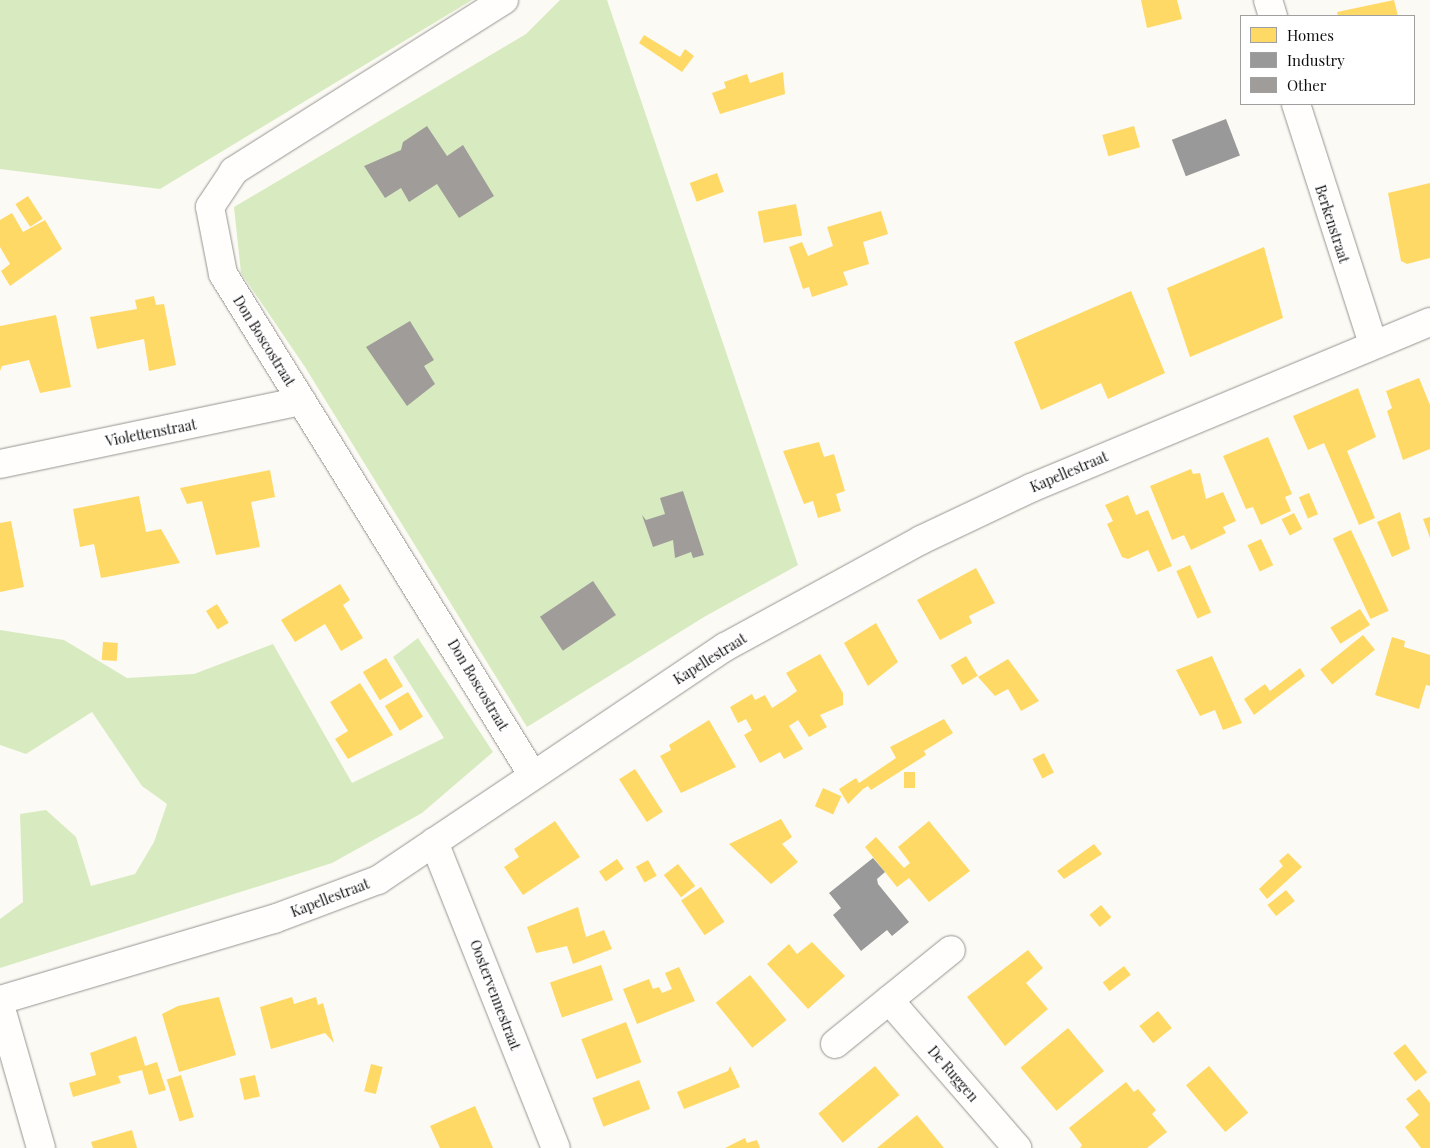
<!DOCTYPE html>
<style>
body{margin:0}
#map{position:relative;width:1430px;height:1148px;overflow:hidden;background:#fcfaf4;font-family:"Playfair Display",serif}
div>[style]{position:absolute}
[style*='--x']{left:calc(var(--x)*1px);top:calc(var(--y)*1px);width:calc(var(--w)*1px);rotate:calc(var(--a)*1deg)}
.forest>*{inset:0;background:#d8ebc0}
.homes>*{inset:0;background:#ffd966;transform-origin:0 0}
.industry>*{inset:0;background:#999;transform-origin:0 0}
.building>*{inset:0;background:#9f9c99;transform-origin:0 0}
.roads{filter:drop-shadow(0 0 1px #959492) drop-shadow(0 0 1px #959492)}
.minor>*{height:28px;margin:-14px;padding:0 14px;transform-origin:14px;border-radius:14px;background:#fffefd}
span{translate:-50% -50%;white-space:nowrap;text-align:center;line-height:1.15;-webkit-text-stroke:5px #fff;paint-order:stroke}
.street-label{font-size:14px;color:#0e0e0e}
.legend{position:absolute;left:1240px;top:15px;width:175px;height:90px;box-sizing:border-box;background:#fff;border:1px solid #9f9f9f;margin:0;padding:6px 9px;list-style:none;font-size:15px;color:#0e0e0e}
.legend li{display:flex;align-items:center;gap:10px;height:25px}
.legend b{width:25px;border:1px solid #9f9f9f}
</style>
<div id="map">
<div class="forest">
<div style="clip-path:polygon(0 0,472px 0,160px 189px,0 169px)"></div>
<div style="clip-path:polygon(560px 0,607px 0,798px 565px,704px 617px,527px 727px,305px 367px,241px 273px,234px 207px,526px 34px)"></div>
<div style="clip-path:polygon(0 630px,64px 640px,127px 678px,194px 674px,273px 644px,352px 783px,444px 738px,393px 657px,418px 638px,493px 752px,422px 813px,332px 863px,0 968px,0 919px,23px 902px,20px 814px,46px 810px,76px 837px,91px 886px,135px 874px,154px 842px,167px 804px,142px 786px,92px 712px,26px 754px,0 745px)"></div>
</div>
<div class="homes">
<div style="clip-path:polygon(1141px 0,1177px 0,1182px 19px,1147px 28px)"></div>
<div style="clip-path:polygon(1394px 0,1398px 16px,1338px 16px,1337px 12px)"></div>
<div style="clip-path:polygon(644px 35px,680px 57px,685px 49px,694px 56px,682px 72px,639px 43px)"></div>
<div style="clip-path:polygon(783px 72px,785px 94px,720px 114px,712px 93px,726px 88px,724px 82px,747px 74px,750px 83px)"></div>
<div style="left:1134px;top:126px;width:22px;height:33px;rotate:74deg"></div>
<div style="left:717px;top:173px;width:20px;height:29px;rotate:70deg"></div>
<div style="clip-path:polygon(1430px 183px,1430px 258px,1407px 264px,1401px 261px,1388px 193px)"></div>
<div style="left:28px;top:196px;width:27px;height:15px;rotate:57deg"></div>
<div style="left:796px;top:204px;width:32px;height:39px;rotate:79deg"></div>
<div style="clip-path:polygon(881px 211px,888px 234px,863px 242px,869px 264px,843px 272px,848px 285px,812px 297px,809px 287px,803px 289px,789px 247px,802px 242px,808px 256px,833px 246px,827px 227px)"></div>
<div style="clip-path:polygon(12px 213px,23px 232px,45px 220px,62px 249px,10px 286px,1px 271px,10px 264px,0 247px,0 220px)"></div>
<div style="clip-path:polygon(1264px 247px,1283px 318px,1190px 357px,1167px 288px)"></div>
<div style="clip-path:polygon(1131px 291px,1165px 373px,1108px 399px,1101px 383px,1041px 410px,1014px 342px)"></div>
<div style="clip-path:polygon(154px 296px,156px 305px,164px 304px,176px 365px,149px 371px,144px 339px,97px 349px,90px 317px,137px 309px,135px 300px)"></div>
<div style="clip-path:polygon(56px 315px,71px 387px,40px 393px,29px 360px,2px 366px,0 371px,0 326px)"></div>
<div style="clip-path:polygon(1419px 378px,1430px 405px,1430px 449px,1403px 460px,1387px 411px,1392px 408px,1386px 391px)"></div>
<div style="clip-path:polygon(1358px 388px,1376px 437px,1347px 451px,1375px 518px,1359px 525px,1324px 443px,1308px 450px,1293px 416px)"></div>
<div style="clip-path:polygon(1268px 437px,1292px 494px,1285px 497px,1291px 511px,1261px 525px,1253px 507px,1246px 509px,1223px 456px)"></div>
<div style="clip-path:polygon(819px 442px,824px 457px,834px 454px,845px 491px,836px 494px,841px 511px,818px 518px,813px 501px,804px 504px,783px 451px)"></div>
<div style="clip-path:polygon(1191px 469px,1193px 474px,1200px 473px,1206px 499px,1223px 492px,1236px 521px,1223px 527px,1226px 533px,1191px 550px,1184px 535px,1172px 540px,1150px 486px)"></div>
<div style="clip-path:polygon(270px 470px,275px 497px,251px 502px,260px 547px,216px 555px,202px 501px,187px 504px,180px 488px)"></div>
<div style="left:1309px;top:493px;width:23px;height:11px;rotate:67deg"></div>
<div style="clip-path:polygon(1128px 495px,1136px 515px,1148px 510px,1172px 566px,1158px 572px,1148px 550px,1128px 559px,1122px 557px,1107px 524px,1113px 521px,1105px 505px)"></div>
<div style="clip-path:polygon(139px 496px,146px 532px,161px 529px,180px 563px,101px 578px,94px 544px,80px 547px,73px 509px)"></div>
<div style="clip-path:polygon(1400px 512px,1410px 549px,1392px 557px,1377px 522px)"></div>
<div style="left:1294px;top:513px;width:18px;height:14px;rotate:63deg"></div>
<div style="clip-path:polygon(1430px 517px,1430px 538px,1423px 519px)"></div>
<div style="clip-path:polygon(11px 521px,24px 587px,0 592px,0 523px)"></div>
<div style="left:1351px;top:530px;width:89px;height:20px;rotate:65deg"></div>
<div style="left:1261px;top:539px;width:29px;height:15px;rotate:65deg"></div>
<div style="left:1190px;top:565px;width:52px;height:15px;rotate:66deg"></div>
<div style="clip-path:polygon(976px 568px,995px 603px,969px 616px,972px 623px,940px 640px,917px 600px)"></div>
<div style="clip-path:polygon(340px 584px,350px 600px,343px 605px,363px 638px,341px 651px,325px 624px,295px 642px,281px 620px)"></div>
<div style="left:217px;top:604px;width:22px;height:13px;rotate:58deg"></div>
<div style="left:1360px;top:609px;width:19px;height:35px;rotate:58deg"></div>
<div style="clip-path:polygon(876px 623px,898px 662px,868px 686px,844px 643px)"></div>
<div style="left:1363px;top:635px;width:19px;height:55px;rotate:51deg"></div>
<div style="clip-path:polygon(1392px 637px,1405px 641px,1404px 647px,1430px 655px,1430px 686px,1426px 685px,1419px 709px,1375px 695px)"></div>
<div style="left:103px;top:642px;width:15px;height:18px;rotate:4deg"></div>
<div style="clip-path:polygon(820px 654px,843px 693px,843px 705px,820px 715px,827px 727px,809px 737px,798px 720px,789px 726px,803px 749px,784px 759px,780px 752px,760px 763px,744px 735px,752px 730px,746px 719px,738px 723px,730px 707px,752px 694px,755px 700px,765px 695px,772px 708px,786px 699px,797px 691px,786px 673px)"></div>
<div style="left:966px;top:656px;width:23px;height:18px;rotate:59deg"></div>
<div style="clip-path:polygon(1212px 656px,1242px 723px,1223px 730px,1215px 710px,1200px 716px,1176px 670px)"></div>
<div style="left:386px;top:658px;width:33px;height:27px;rotate:59deg"></div>
<div style="clip-path:polygon(1008px 659px,1039px 701px,1021px 711px,1008px 689px,995px 696px,978px 677px)"></div>
<div style="clip-path:polygon(1300px 668px,1305px 676px,1254px 715px,1244px 699px,1265px 684px,1270px 691px)"></div>
<div style="clip-path:polygon(360px 683px,393px 735px,348px 759px,335px 739px,348px 731px,330px 702px)"></div>
<div style="left:408px;top:692px;width:29px;height:27px;rotate:59deg"></div>
<div style="clip-path:polygon(944px 719px,953px 733px,924px 751px,926px 755px,871px 790px,868px 786px,863px 789px,848px 804px,839px 789px,856px 778px,859px 783px,896px 758px,890px 747px)"></div>
<div style="clip-path:polygon(709px 720px,736px 767px,681px 793px,660px 756px,671px 750px,669px 745px)"></div>
<div style="left:1044px;top:753px;width:22px;height:13px;rotate:63deg"></div>
<div style="left:635px;top:769px;width:51px;height:19px;rotate:57deg"></div>
<div style="left:904px;top:772px;width:11px;height:16px"></div>
<div style="left:823px;top:788px;width:20px;height:20px;rotate:24deg"></div>
<div style="clip-path:polygon(781px 819px,792px 837px,782px 844px,798px 862px,771px 884px,729px 844px)"></div>
<div style="clip-path:polygon(555px 821px,580px 857px,523px 895px,504px 867px,519px 857px,514px 849px)"></div>
<div style="clip-path:polygon(929px 821px,970px 871px,929px 902px,909px 878px,897px 887px,865px 847px,876px 837px,904px 868px,910px 863px,898px 847px)"></div>
<div style="clip-path:polygon(1094px 844px,1102px 854px,1064px 879px,1057px 871px)"></div>
<div style="clip-path:polygon(1288px 853px,1302px 867px,1267px 899px,1259px 889px,1283px 866px,1279px 861px)"></div>
<div style="left:617px;top:859px;width:12px;height:22px;rotate:55deg"></div>
<div style="left:648px;top:860px;width:18px;height:14px;rotate:61deg"></div>
<div style="left:678px;top:864px;width:28px;height:18px;rotate:52deg"></div>
<div style="left:701px;top:887px;width:42px;height:24px;rotate:56deg"></div>
<div style="left:1286px;top:890px;width:14px;height:24px;rotate:51deg"></div>
<div style="left:1101px;top:905px;width:16px;height:15px;rotate:50deg"></div>
<div style="clip-path:polygon(578px 907px,586px 937px,604px 930px,612px 949px,573px 964px,567px 946px,536px 953px,527px 927px)"></div>
<div style="clip-path:polygon(812px 942px,845px 976px,808px 1009px,767px 964px,789px 944px,797px 954px)"></div>
<div style="clip-path:polygon(1028px 950px,1043px 968px,1026px 983px,1048px 1009px,1005px 1046px,967px 997px)"></div>
<div style="left:601px;top:965px;width:37px;height:54px;rotate:71deg"></div>
<div style="left:1124px;top:966px;width:11px;height:27px;rotate:52deg"></div>
<div style="clip-path:polygon(679px 967px,695px 1001px,637px 1024px,623px 989px,649px 979px,653px 989px,659px 987px,662px 993px,672px 989px,665px 973px)"></div>
<div style="left:750px;top:975px;width:58px;height:44px;rotate:51deg"></div>
<div style="clip-path:polygon(219px 997px,236px 1055px,179px 1072px,162px 1014px,178px 1006px)"></div>
<div style="clip-path:polygon(292px 997px,294px 1004px,316px 997px,318px 1005px,323px 1003px,334px 1043px,325px 1033px,271px 1049px,260px 1007px)"></div>
<div style="left:1158px;top:1011px;width:22px;height:24px;rotate:51deg"></div>
<div style="left:626px;top:1022px;width:43px;height:48px;rotate:69deg"></div>
<div style="left:1068px;top:1028px;width:56px;height:62px;rotate:50deg"></div>
<div style="clip-path:polygon(136px 1036px,145px 1066px,157px 1062px,166px 1090px,149px 1095px,142px 1070px,118px 1076px,121px 1083px,73px 1097px,69px 1083px,96px 1075px,90px 1053px)"></div>
<div style="left:1405px;top:1044px;width:36px;height:15px;rotate:52deg"></div>
<div style="left:371px;top:1064px;width:12px;height:28px;rotate:14deg"></div>
<div style="clip-path:polygon(730px 1066px,740px 1087px,684px 1109px,677px 1092px,728px 1071px)"></div>
<div style="left:875px;top:1066px;width:38px;height:74px;rotate:50deg"></div>
<div style="left:1209px;top:1066px;width:61px;height:30px;rotate:50deg"></div>
<div style="left:181px;top:1075px;width:44px;height:15px;rotate:73deg"></div>
<div style="left:255px;top:1075px;width:22px;height:16px;rotate:77deg"></div>
<div style="left:639px;top:1080px;width:31px;height:50px;rotate:69deg"></div>
<div style="clip-path:polygon(1126px 1082px,1134px 1092px,1138px 1089px,1156px 1110px,1152px 1114px,1167px 1132px,1147px 1148px,1080px 1148px,1082px 1145px,1069px 1128px)"></div>
<div style="clip-path:polygon(1419px 1089px,1430px 1103px,1430px 1148px,1421px 1148px,1405px 1127px,1419px 1115px,1406px 1099px)"></div>
<div style="clip-path:polygon(475px 1106px,493px 1148px,440px 1148px,430px 1126px)"></div>
<div style="clip-path:polygon(917px 1115px,944px 1148px,877px 1148px)"></div>
<div style="clip-path:polygon(132px 1130px,137px 1148px,93px 1148px,91px 1142px)"></div>
<div style="clip-path:polygon(745px 1138px,747px 1143px,757px 1140px,760px 1148px,725px 1148px)"></div>
</div>
<div class="industry">
<div style="left:1226px;top:119px;width:39px;height:58px;rotate:69deg"></div>
<div style="clip-path:polygon(873px 858px,885px 872px,877px 879px,878px 884px,909px 922px,892px 936px,887px 930px,861px 951px,833px 915px,841px 908px,829px 893px)"></div>
</div>
<div class="building">
<div style="clip-path:polygon(427px 126px,447px 156px,463px 145px,494px 196px,459px 218px,437px 184px,409px 202px,401px 188px,385px 198px,364px 166px,401px 150px,403px 142px)"></div>
<div style="clip-path:polygon(410px 321px,434px 360px,424px 366px,435px 384px,407px 406px,366px 347px)"></div>
<div style="clip-path:polygon(683px 491px,704px 555px,693px 558px,691px 552px,675px 558px,673px 540px,653px 547px,642px 515px,646px 520px,665px 514px,660px 498px)"></div>
<div style="left:593px;top:581px;width:41px;height:64px;rotate:56deg"></div>
</div>
<div class="roads">
<div class="minor">
<div style="--x:504;--y:0;--w:320;--a:147.7"></div>
<div style="--x:234;--y:171;--w:43;--a:123.7"></div>
<div style="--x:210;--y:207;--w:68;--a:79"></div>
<div style="--x:223;--y:274;--w:588;--a:58.28"></div>
<div style="--x:1268;--y:0;--w:17;--a:73"></div>
<div style="--x:1296;--y:104;--w:252;--a:72.2"></div>
<div style="--x:0;--y:464;--w:308;--a:-11.8"></div>
<div style="--x:434;--y:842;--w:329;--a:68.3"></div>
<div style="--x:0;--y:1000;--w:286;--a:-16.5"></div>
<div style="--x:274;--y:919;--w:111;--a:-20.6"></div>
<div style="--x:378;--y:880;--w:418;--a:-33.9"></div>
<div style="--x:725;--y:647;--w:223;--a:-28.6"></div>
<div style="--x:921;--y:540;--w:122;--a:-25.3"></div>
<div style="--x:1031;--y:488;--w:432;--a:-22.6"></div>
<div style="--x:889;--y:1000;--w:196;--a:49.1"></div>
<div style="--x:0;--y:1005;--w:149;--a:74"></div>
<div style="--x:835;--y:1044;--w:149;--a:-39"></div>
</div>
</div>
<div class="street-label">
<span style="left:1332px;top:224px;rotate:72deg">Berkenstraat</span>
<span style="left:264px;top:341px;rotate:58deg">Don Boscostraat</span>
<span style="left:151px;top:433px;rotate:-11deg">Violettenstraat</span>
<span style="left:1069px;top:472px;rotate:-23deg">Kapellestraat</span>
<span style="left:710px;top:659px;rotate:-32deg">Kapellestraat</span>
<span style="left:478px;top:685px;rotate:59deg">Don Boscostraat</span>
<span style="left:330px;top:898px;rotate:-21deg">Kapellestraat</span>
<span style="left:495px;top:995px;rotate:69deg">Oostervennestraat</span>
<span style="left:953px;top:1074px;rotate:49deg">De Ruggen</span>
</div>
<ul class="legend">
<li><b style="height:14px;background:#ffd966"></b>Homes</li>
<li><b style="height:14px;background:#999"></b>Industry</li>
<li><b style="height:14px;background:#9f9c99"></b>Other</li>
</ul>
</div>
